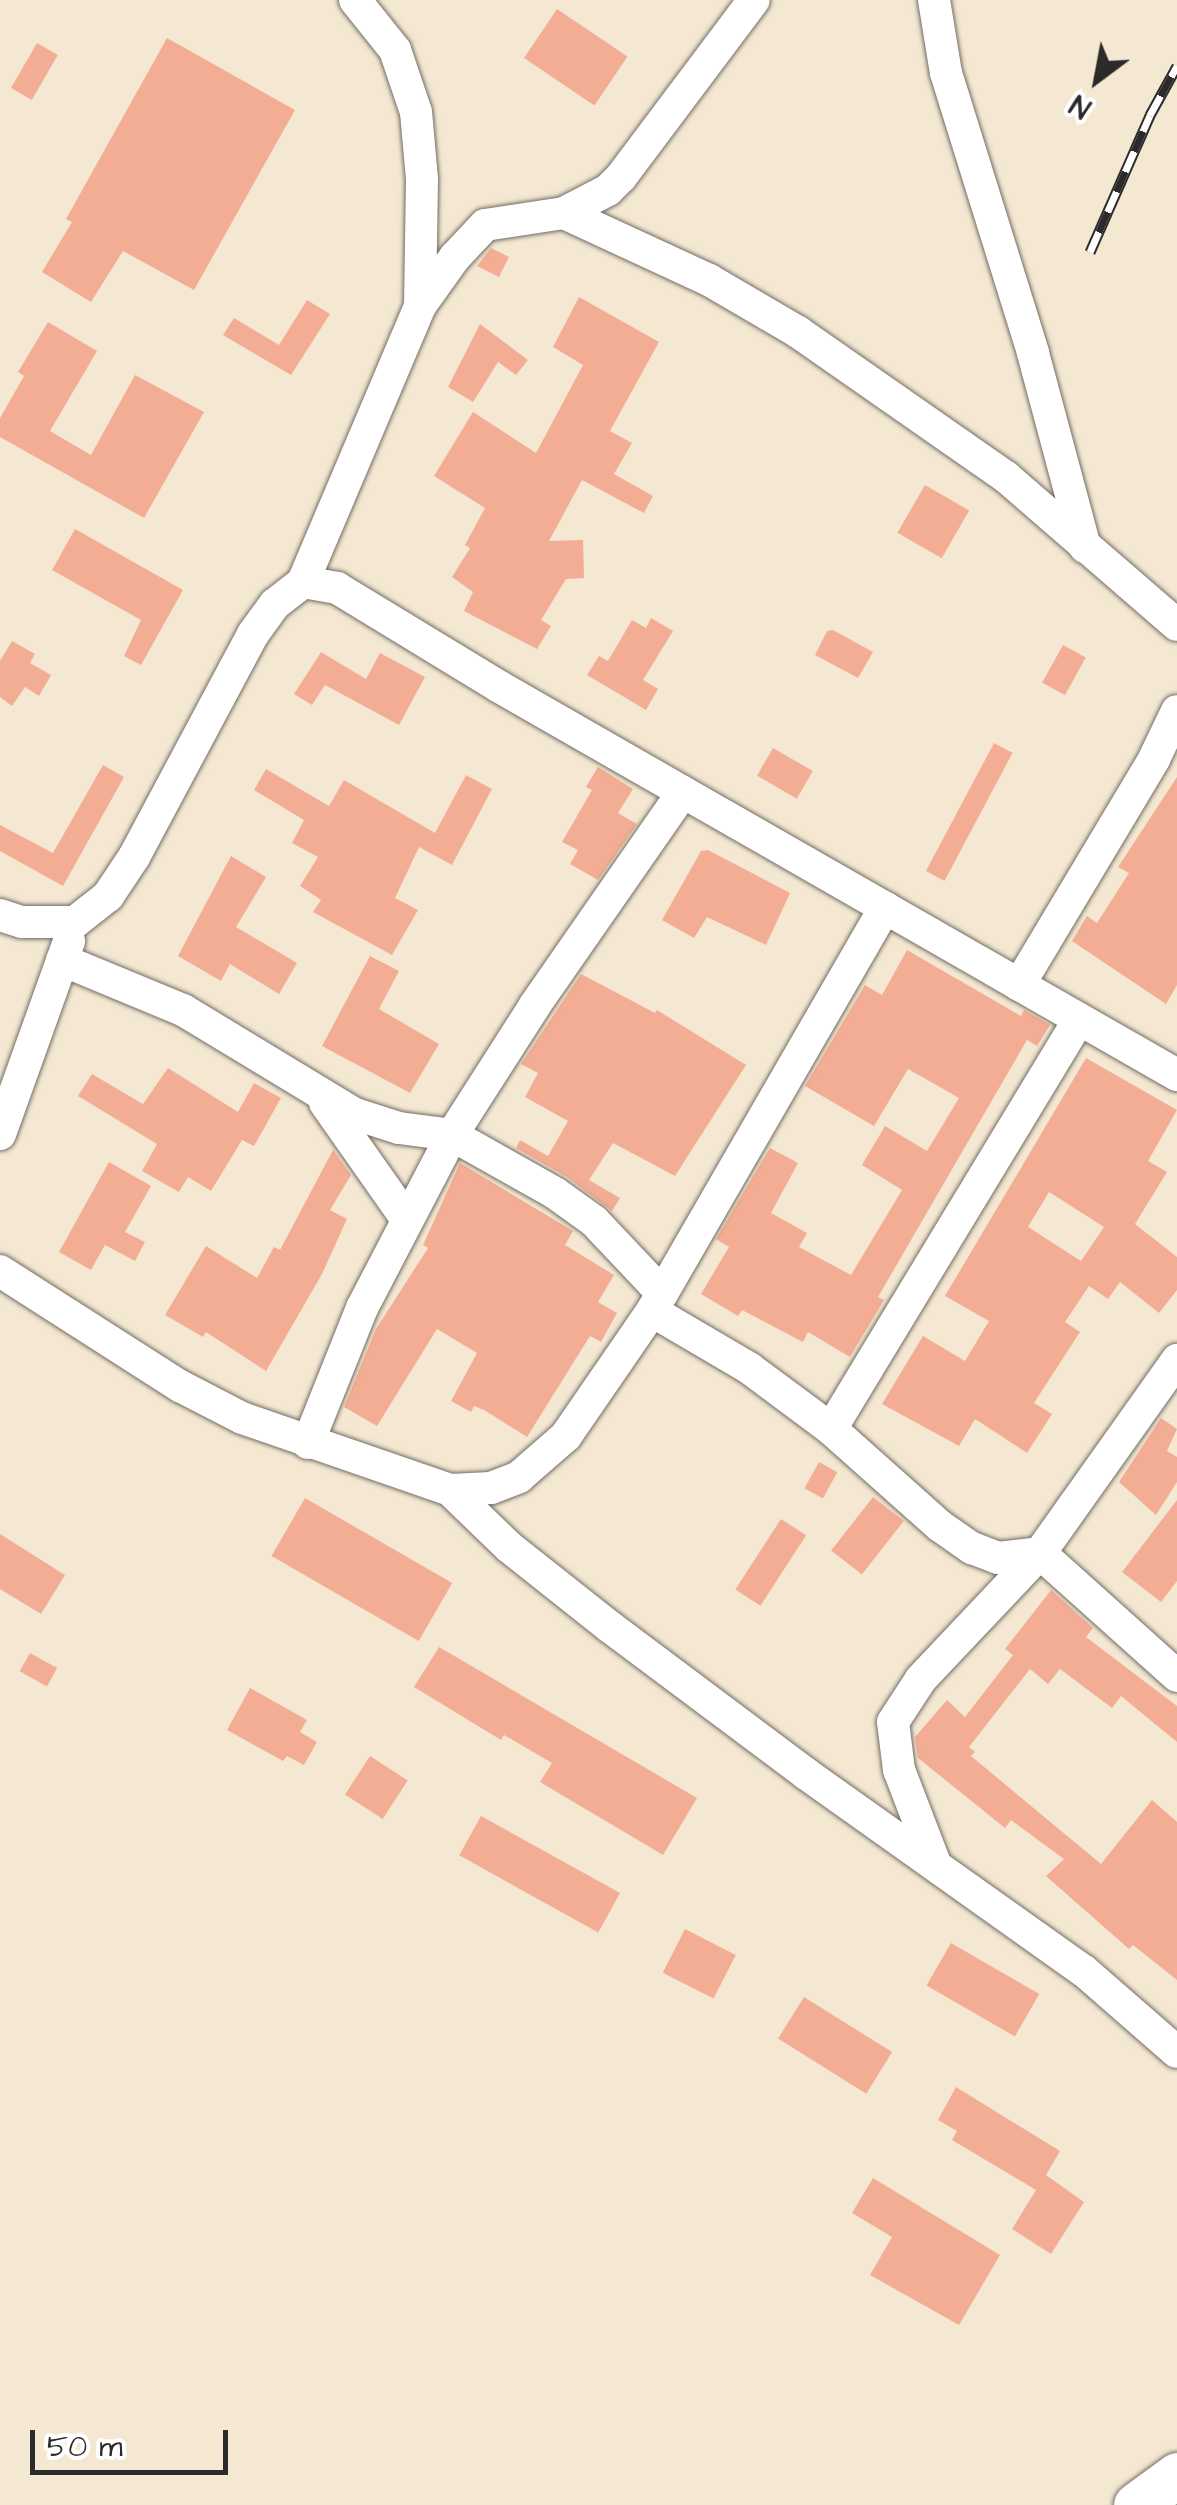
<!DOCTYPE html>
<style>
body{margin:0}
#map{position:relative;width:1177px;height:2505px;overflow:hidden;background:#f5e8d2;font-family:"Architects Daughter",sans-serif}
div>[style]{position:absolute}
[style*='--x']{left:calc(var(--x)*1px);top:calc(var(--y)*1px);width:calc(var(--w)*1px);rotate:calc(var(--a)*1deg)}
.building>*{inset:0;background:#f3ad94;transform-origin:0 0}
.roads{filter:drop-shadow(0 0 2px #726d65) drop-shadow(0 0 2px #726d65)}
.minor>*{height:32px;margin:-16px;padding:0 16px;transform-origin:16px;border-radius:16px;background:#fff}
.secondary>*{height:45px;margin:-22.5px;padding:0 22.5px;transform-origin:22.5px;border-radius:22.5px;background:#fff}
.rail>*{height:11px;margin-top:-5.5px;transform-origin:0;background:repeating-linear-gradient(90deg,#fff 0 22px,#2b2b2b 0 44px);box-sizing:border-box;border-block:2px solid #2b2b2b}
span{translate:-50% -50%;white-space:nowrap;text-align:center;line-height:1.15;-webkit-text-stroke:8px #fff;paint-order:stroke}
.north{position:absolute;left:1047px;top:30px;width:100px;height:100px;-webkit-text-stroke:8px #fff;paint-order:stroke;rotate:212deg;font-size:28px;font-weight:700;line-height:40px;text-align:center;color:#2b2b2b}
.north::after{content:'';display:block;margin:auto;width:35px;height:45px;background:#2b2b2b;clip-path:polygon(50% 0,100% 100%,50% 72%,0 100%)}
.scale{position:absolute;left:30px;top:2430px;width:198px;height:45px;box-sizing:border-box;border:5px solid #2b2b2b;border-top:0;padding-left:12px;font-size:30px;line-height:35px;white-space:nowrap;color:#2b2b2b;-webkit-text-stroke:8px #fff;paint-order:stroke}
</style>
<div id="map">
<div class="building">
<div style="left:557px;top:9px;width:85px;height:59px;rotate:34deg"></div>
<div style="clip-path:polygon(167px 38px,295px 110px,194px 290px,123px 251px,91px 302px,42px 272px,72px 222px,66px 219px)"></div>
<div style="left:37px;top:43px;width:24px;height:52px;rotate:30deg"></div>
<div style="clip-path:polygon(491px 248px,509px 257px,499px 277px,477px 266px)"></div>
<div style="clip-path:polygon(579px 297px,659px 342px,610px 431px,632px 443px,614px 474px,653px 496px,644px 513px,582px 480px,549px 541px,583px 540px,584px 578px,566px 579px,541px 620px,551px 626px,537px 649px,464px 611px,473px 592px,452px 577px,470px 548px,465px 545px,485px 508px,434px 476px,473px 412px,536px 453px,583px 365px,553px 347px)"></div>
<div style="clip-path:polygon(307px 300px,330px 314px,291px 375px,223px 335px,234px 318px,279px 345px)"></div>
<div style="clip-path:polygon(48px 322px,97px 351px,50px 431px,91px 455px,135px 375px,204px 412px,144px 518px,0 437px,0 418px,24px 376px,18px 372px)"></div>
<div style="clip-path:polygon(480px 324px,528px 360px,516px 375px,498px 362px,473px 402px,448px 387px)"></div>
<div style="left:925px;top:485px;width:51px;height:55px;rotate:30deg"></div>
<div style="clip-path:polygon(75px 529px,183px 590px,141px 665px,124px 656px,141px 620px,52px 570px)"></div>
<div style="clip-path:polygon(651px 618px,673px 631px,643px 680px,658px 689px,646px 710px,587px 675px,599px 656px,608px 661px,632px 620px,646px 628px)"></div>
<div style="clip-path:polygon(833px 630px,873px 652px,858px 678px,815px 655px,827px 631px)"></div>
<div style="clip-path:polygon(12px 641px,35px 654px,30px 663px,51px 675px,39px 696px,25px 687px,12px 706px,0 697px,0 661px)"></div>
<div style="left:1063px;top:645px;width:26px;height:43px;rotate:29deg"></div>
<div style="clip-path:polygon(321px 652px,366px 679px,380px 653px,425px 677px,399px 725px,325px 685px,312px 705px,294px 694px)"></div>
<div style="left:994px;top:743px;width:21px;height:145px;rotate:28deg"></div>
<div style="left:773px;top:748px;width:46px;height:32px;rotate:30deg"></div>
<div style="clip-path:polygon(103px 765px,124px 777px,63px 886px,0 851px,0 825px,53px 853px)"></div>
<div style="clip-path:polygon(598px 767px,633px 789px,618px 813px,637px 824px,598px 880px,570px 864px,578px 850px,562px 842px,592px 790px,586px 787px)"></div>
<div style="clip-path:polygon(266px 769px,329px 806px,344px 780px,435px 833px,466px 775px,492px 789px,452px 865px,419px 847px,395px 898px,418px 910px,392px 955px,313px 912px,321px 900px,300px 886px,318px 857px,292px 843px,304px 820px,254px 790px)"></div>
<div style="clip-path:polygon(1177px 777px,1177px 985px,1166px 1004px,1072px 941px,1087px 916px,1097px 923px,1129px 873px,1118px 867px)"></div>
<div style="clip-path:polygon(708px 850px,790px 893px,766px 945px,707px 917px,694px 938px,662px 920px,701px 851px)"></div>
<div style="clip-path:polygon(231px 856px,266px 877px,236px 927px,297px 963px,279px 994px,230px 964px,221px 981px,178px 956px)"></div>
<div style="clip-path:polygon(907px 950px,1021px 1016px,1024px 1010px,1050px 1025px,1037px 1046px,1027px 1040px,878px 1297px,884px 1300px,850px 1357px,808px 1332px,803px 1342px,742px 1310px,738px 1316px,701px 1294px,729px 1247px,716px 1239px,770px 1148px,798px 1163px,771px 1213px,807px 1233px,799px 1247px,851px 1275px,902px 1190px,862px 1165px,885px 1126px,927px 1151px,959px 1098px,908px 1069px,874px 1126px,805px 1086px,865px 985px,882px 995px)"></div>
<div style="clip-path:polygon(370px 956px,399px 971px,379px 1009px,439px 1044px,410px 1093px,322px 1046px)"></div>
<div style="clip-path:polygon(581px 974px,655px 1013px,657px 1010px,746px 1065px,675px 1176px,613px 1143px,589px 1180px,620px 1198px,612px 1211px,567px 1177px,516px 1148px,520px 1140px,548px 1156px,568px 1121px,525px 1097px,538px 1073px,521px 1064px)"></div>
<div style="clip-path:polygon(evenodd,1086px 1058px,1177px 1110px,1148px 1161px,1167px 1172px,1135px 1224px,1177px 1257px,1177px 1290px,1159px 1313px,1120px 1282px,1108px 1299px,1089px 1286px,1065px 1322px,1080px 1332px,1034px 1403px,1052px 1414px,1027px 1453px,975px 1419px,959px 1446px,882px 1404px,923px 1336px,965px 1361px,989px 1321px,945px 1296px,1086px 1058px,1049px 1192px,1104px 1227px,1081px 1261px,1028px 1227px,1049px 1192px)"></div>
<div style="clip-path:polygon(168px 1068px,238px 1112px,254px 1083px,281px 1098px,254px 1146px,242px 1140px,211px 1191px,188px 1177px,179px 1192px,142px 1171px,157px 1144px,78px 1096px,92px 1074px,143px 1104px)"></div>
<div style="clip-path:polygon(333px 1150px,351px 1175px,330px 1210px,347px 1219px,322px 1274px,266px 1371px,206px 1332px,203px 1337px,165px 1315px,206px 1246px,257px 1278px,274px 1247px,280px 1250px)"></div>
<div style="clip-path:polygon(109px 1162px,151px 1186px,125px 1232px,145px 1242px,135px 1261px,105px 1245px,91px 1270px,59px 1252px)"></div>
<div style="clip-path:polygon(460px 1163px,573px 1231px,565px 1245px,614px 1275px,598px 1302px,617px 1313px,601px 1342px,590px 1336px,527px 1437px,484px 1410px,474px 1406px,471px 1412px,451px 1401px,477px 1353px,437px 1329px,377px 1426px,344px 1407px,376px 1329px,428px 1248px,423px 1245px)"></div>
<div style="clip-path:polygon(1161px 1418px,1177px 1429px,1167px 1451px,1177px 1457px,1177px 1482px,1156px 1515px,1119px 1482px)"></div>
<div style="left:819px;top:1462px;width:21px;height:30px;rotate:29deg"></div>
<div style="left:873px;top:1497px;width:39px;height:68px;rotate:38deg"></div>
<div style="left:305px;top:1498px;width:170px;height:67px;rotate:30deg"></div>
<div style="clip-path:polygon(1177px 1500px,1177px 1581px,1161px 1602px,1122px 1572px)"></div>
<div style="left:781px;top:1519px;width:30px;height:84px;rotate:33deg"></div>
<div style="clip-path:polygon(0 1534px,65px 1575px,41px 1614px,0 1589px)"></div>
<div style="clip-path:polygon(1051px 1590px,1093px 1628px,1086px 1637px,1177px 1706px,1177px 1742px,1121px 1696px,1112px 1708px,1060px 1669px,1048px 1684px,1030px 1669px,969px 1747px,975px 1752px,971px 1756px,1101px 1864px,1152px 1800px,1177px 1822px,1177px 1980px,1133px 1945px,1129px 1949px,1046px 1876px,1064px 1859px,1011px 1820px,1005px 1828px,918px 1758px,915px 1737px,947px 1700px,965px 1717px,1013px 1655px,1005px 1649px)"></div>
<div style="clip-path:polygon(439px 1647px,697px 1798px,663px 1855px,540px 1782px,552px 1763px,504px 1735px,501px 1740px,414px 1687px)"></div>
<div style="left:30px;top:1653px;width:31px;height:21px;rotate:29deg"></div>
<div style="clip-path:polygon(250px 1688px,307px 1720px,300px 1732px,317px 1742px,304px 1765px,287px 1756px,283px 1761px,227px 1730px)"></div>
<div style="left:370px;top:1756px;width:45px;height:46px;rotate:33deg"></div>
<div style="left:481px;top:1816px;width:159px;height:45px;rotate:29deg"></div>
<div style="left:685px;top:1929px;width:57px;height:49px;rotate:27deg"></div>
<div style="left:951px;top:1943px;width:102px;height:49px;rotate:30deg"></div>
<div style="left:804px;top:1997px;width:104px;height:49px;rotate:32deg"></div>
<div style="clip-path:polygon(956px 2087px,1060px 2151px,1046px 2175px,1084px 2202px,1051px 2254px,1012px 2229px,1036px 2190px,952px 2140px,957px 2131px,938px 2120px)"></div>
<div style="clip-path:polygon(873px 2178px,1000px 2255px,959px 2325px,870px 2275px,892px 2237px,852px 2213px)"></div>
</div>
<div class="roads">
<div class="minor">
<div style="--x:355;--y:0;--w:64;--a:51.3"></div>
<div style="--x:395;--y:50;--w:65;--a:71.3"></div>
<div style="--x:416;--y:112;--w:67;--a:84.9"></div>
<div style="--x:422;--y:179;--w:127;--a:90.9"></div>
<div style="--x:934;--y:0;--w:74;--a:80.7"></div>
<div style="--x:946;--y:73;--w:293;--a:72.7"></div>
<div style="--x:1033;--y:353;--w:201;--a:75"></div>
<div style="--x:564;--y:213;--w:50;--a:-27.6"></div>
<div style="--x:608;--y:190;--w:18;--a:-45"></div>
<div style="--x:621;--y:177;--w:221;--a:-53.1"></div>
<div style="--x:303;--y:582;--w:300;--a:-67"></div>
<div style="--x:420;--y:306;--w:60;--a:-54.5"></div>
<div style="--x:455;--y:257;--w:44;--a:-46.8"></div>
<div style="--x:485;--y:225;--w:80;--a:-8.6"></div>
<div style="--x:564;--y:213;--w:160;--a:24.8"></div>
<div style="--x:709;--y:280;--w:103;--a:30.3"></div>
<div style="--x:798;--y:332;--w:254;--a:34.9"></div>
<div style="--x:1006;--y:477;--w:226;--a:40.9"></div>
<div style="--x:0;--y:915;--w:23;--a:18"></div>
<div style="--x:22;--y:922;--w:53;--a:0"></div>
<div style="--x:75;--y:922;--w:42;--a:-38.2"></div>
<div style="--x:108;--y:896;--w:47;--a:-56.3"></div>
<div style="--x:134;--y:857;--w:253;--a:-61.9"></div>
<div style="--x:253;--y:634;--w:37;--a:-54"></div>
<div style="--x:275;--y:604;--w:36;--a:-38"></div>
<div style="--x:303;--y:582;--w:35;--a:10"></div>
<div style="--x:337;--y:588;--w:188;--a:31.3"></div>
<div style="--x:498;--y:686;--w:783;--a:29.81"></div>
<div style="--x:62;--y:960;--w:131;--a:22.5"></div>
<div style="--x:183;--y:1010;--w:201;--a:31.2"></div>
<div style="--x:355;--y:1114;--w:46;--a:17.7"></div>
<div style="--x:399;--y:1128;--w:53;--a:7.5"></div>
<div style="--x:452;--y:1135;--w:154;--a:-57.4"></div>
<div style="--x:535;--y:1005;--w:259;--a:-55.2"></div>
<div style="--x:1019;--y:985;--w:263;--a:-59.1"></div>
<div style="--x:1154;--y:759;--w:53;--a:-64.4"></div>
<div style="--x:325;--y:1103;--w:139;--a:54.9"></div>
<div style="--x:0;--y:1134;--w:205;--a:-70.3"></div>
<div style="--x:0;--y:1271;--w:214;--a:32.6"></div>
<div style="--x:180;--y:1386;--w:70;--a:27.3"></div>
<div style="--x:242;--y:1418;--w:220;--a:19.1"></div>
<div style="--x:450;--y:1490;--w:41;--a:-2.8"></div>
<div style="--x:491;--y:1488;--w:30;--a:-21"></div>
<div style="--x:519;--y:1477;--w:62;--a:-41.1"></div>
<div style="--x:566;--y:1436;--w:152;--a:-55.5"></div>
<div style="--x:652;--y:1311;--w:466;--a:-60"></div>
<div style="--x:652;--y:1311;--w:113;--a:30.4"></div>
<div style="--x:749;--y:1368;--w:102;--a:36.6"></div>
<div style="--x:831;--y:1429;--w:146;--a:41.7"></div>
<div style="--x:940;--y:1526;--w:39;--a:35"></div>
<div style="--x:972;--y:1548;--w:28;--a:21"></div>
<div style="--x:998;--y:1558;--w:42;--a:-6.8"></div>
<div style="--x:1040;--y:1553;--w:237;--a:-54.6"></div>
<div style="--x:831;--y:1429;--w:479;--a:-58.8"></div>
<div style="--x:308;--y:1443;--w:145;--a:-68.2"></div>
<div style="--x:362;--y:1308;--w:195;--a:-62.5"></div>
<div style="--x:452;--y:1135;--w:118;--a:29.4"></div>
<div style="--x:555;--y:1193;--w:48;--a:35.7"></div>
<div style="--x:594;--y:1221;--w:99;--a:46.6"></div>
<div style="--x:450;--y:1490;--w:82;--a:44"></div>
<div style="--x:509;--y:1547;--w:129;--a:38.4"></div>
<div style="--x:610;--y:1627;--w:244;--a:36.8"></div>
<div style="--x:805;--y:1773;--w:342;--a:35.4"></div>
<div style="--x:1084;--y:1971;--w:123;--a:41.1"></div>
<div style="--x:934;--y:1861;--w:97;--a:-111"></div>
<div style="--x:899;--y:1770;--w:48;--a:-97.1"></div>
<div style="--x:893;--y:1722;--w:51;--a:-56.9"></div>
<div style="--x:921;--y:1679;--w:173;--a:-46.6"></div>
<div style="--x:1040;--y:1553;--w:184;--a:41.9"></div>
</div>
<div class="secondary">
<div style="--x:1136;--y:2505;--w:51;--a:-36.2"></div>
</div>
</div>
<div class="rail">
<div style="--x:1090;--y:252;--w:150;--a:-66.3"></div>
<div style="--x:1150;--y:115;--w:56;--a:-61.1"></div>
</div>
<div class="north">N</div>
<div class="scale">50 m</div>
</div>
